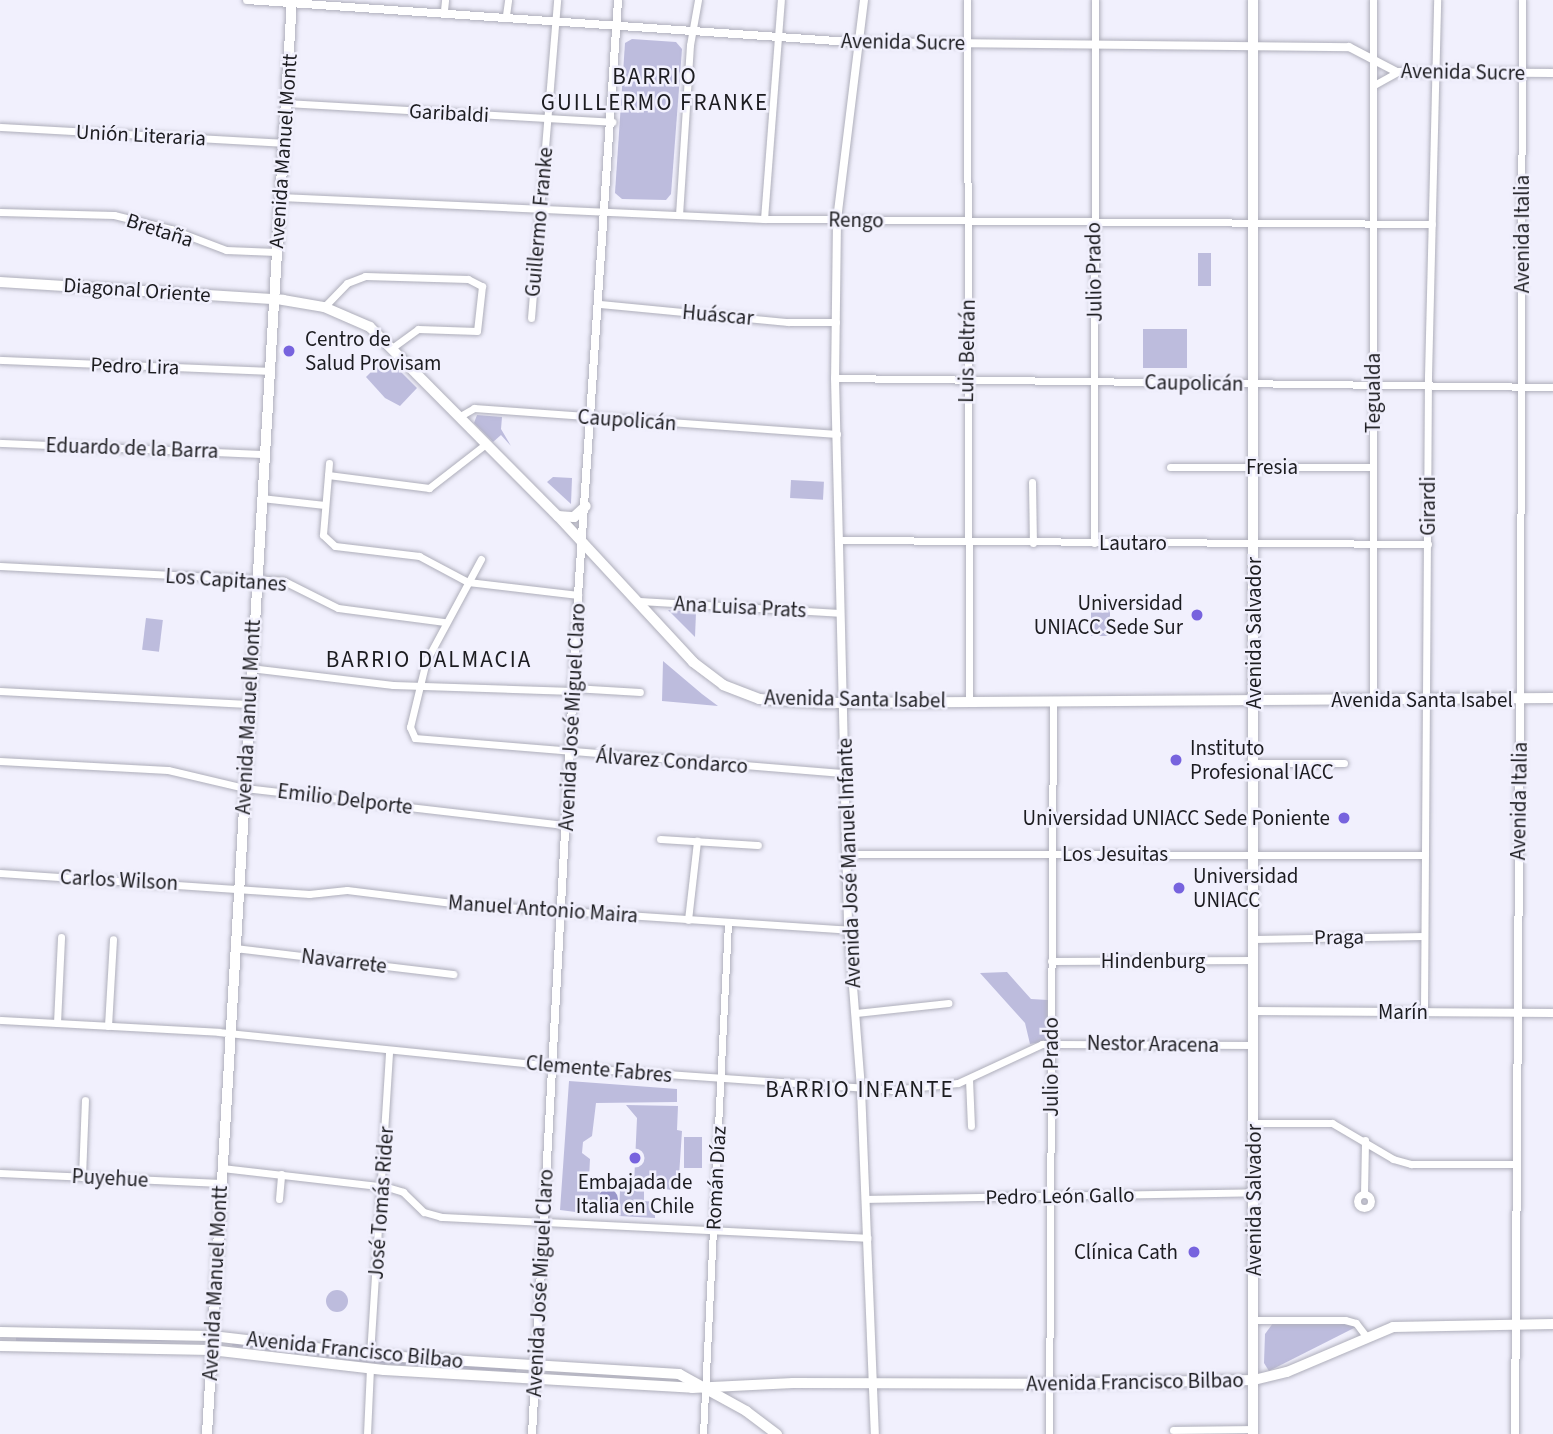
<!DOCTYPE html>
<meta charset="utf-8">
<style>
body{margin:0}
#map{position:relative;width:1553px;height:1434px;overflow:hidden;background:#f1f0fd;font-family:"Source Sans 3",sans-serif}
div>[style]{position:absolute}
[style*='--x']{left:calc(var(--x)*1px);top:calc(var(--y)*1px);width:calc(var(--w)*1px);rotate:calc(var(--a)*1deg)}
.green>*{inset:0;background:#bdbcdd;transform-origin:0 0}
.round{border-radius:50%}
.water>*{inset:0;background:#9a97ca}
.roads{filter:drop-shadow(0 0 2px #aeaeba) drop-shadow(0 0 2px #aeaeba)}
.minor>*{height:7px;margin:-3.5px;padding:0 3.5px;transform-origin:3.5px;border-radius:3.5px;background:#fff}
.minor>.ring{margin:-3.5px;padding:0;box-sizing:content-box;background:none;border:7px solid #fff;border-radius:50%}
.tertiary>*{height:8px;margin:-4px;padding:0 4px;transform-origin:4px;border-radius:4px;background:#fff}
.secondary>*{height:10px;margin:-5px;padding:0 5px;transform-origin:5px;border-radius:5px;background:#fff}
.primary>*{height:10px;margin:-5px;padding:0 5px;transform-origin:5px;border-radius:5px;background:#fff}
.dots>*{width:19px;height:19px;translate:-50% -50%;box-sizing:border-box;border:4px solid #f1f0fd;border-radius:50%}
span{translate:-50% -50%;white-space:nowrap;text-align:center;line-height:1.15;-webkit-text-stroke:5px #f1f0fd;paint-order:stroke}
.street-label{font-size:21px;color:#1c1c20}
.poi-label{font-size:21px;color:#1c1c20}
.left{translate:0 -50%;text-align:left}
.right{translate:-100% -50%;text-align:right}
.neighbourhood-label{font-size:23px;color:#1c1c20;letter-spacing:2px}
</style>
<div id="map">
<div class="green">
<div style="clip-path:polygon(632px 39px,676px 42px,682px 49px,671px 194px,666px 200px,622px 199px,615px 193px,625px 43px)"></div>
<div style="left:1198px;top:253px;width:13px;height:33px"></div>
<div style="left:1143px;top:329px;width:44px;height:39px"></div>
<div style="clip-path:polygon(386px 357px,417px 388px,400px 406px,385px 398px,366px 377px)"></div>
<div style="clip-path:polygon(477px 415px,502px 417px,501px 429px,511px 446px,501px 435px,493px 442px,474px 423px)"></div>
<div style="clip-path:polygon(553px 477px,572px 478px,571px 504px,547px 482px)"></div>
<div style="left:791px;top:480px;width:33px;height:18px;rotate:3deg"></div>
<div style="left:1091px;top:597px;width:19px;height:39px"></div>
<div style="clip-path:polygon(668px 610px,696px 612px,695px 637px)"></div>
<div style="left:146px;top:618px;width:17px;height:32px;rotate:7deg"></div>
<div style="clip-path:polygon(663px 661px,702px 694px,718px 706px,662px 701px)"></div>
<div style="clip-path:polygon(1007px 972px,1031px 999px,1048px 1000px,1047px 1041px,1030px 1044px,1025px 1023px,980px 973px)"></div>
<div style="clip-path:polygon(569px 1081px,677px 1089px,677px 1102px,596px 1103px,592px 1136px,583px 1142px,582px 1153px,590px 1159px,589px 1179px,600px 1187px,599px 1215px,560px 1210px)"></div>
<div style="clip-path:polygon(626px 1105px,678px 1106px,677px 1130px,682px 1131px,678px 1191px,634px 1184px,637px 1118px)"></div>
<div style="left:684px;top:1137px;width:18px;height:31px"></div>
<div style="clip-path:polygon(620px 1189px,644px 1191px,644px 1201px,655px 1202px,655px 1218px,619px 1216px)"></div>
<div class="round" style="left:326px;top:1290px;width:22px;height:22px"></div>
<div style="clip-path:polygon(1273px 1323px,1349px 1324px,1356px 1327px,1269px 1371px,1264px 1363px,1265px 1334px)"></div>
<div style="clip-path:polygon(16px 1337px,194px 1341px,79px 1342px,16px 1341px)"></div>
<div style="clip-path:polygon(233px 1342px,516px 1369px,516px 1372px,375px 1363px,232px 1346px)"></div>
</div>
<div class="water">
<div class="round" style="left:598px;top:1189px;width:20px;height:20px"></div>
</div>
<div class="roads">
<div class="minor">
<div style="--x:967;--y:0;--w:701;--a:89.84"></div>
<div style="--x:1373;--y:0;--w:700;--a:90"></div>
<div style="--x:444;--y:10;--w:10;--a:-84"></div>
<div style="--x:506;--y:15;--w:15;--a:-82"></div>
<div style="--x:1374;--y:85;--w:26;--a:-29"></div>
<div style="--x:285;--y:103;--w:328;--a:3.3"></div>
<div style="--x:0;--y:127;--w:283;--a:3.2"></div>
<div style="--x:280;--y:197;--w:484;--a:2.6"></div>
<div style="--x:764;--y:219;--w:668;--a:0.43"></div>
<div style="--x:0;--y:212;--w:114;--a:1.5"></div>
<div style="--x:114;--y:215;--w:59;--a:13.8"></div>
<div style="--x:171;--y:229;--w:59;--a:20.9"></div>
<div style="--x:226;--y:250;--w:50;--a:2.3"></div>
<div style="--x:679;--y:215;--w:170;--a:-86.3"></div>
<div style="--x:690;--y:45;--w:46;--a:-79.9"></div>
<div style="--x:764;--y:219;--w:220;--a:-85.6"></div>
<div style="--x:600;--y:304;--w:189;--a:5.5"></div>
<div style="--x:788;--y:322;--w:48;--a:0"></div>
<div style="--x:324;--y:307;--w:33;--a:-46"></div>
<div style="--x:347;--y:283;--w:19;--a:-21"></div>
<div style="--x:365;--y:276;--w:103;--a:1.7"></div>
<div style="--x:468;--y:279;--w:16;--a:27"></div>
<div style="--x:482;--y:286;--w:45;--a:96.3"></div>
<div style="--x:477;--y:331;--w:59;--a:-178.1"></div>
<div style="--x:418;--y:329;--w:31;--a:144"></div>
<div style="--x:531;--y:318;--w:319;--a:-85.3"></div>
<div style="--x:0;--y:360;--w:269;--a:2.3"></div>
<div style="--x:835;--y:378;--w:718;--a:0.72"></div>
<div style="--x:462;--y:415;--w:14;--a:-30"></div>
<div style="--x:474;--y:408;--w:364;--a:4.1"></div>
<div style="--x:0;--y:443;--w:264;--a:2.4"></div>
<div style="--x:329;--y:463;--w:72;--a:94.8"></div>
<div style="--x:323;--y:535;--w:16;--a:43"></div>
<div style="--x:335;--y:546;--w:85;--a:6.8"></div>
<div style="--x:419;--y:556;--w:55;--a:28"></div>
<div style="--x:468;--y:582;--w:111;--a:6.7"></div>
<div style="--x:1170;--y:467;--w:203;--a:0"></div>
<div style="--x:328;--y:475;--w:102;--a:7.3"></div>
<div style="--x:429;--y:488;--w:73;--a:-37.8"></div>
<div style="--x:1032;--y:482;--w:61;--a:89.1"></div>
<div style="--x:261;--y:498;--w:64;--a:6.2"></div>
<div style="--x:839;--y:540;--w:589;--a:0.39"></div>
<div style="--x:1094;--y:543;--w:543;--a:-89.89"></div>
<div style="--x:481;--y:559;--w:116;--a:118.3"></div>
<div style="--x:426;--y:661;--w:68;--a:103.6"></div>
<div style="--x:410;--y:727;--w:12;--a:66"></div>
<div style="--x:415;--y:738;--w:431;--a:4.7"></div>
<div style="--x:0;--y:566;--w:284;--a:3"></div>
<div style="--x:284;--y:581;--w:60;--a:26.6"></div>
<div style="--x:338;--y:608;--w:108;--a:7.5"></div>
<div style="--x:639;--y:601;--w:201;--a:3.4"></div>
<div style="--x:250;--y:668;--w:144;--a:6.8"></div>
<div style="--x:393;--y:685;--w:180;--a:1.9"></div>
<div style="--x:573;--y:688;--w:67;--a:3.4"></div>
<div style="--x:0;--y:691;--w:248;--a:3"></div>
<div style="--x:1520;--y:700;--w:700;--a:-89.84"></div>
<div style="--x:0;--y:761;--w:168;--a:3.1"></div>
<div style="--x:168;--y:770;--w:78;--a:13.3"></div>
<div style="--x:244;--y:788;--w:323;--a:6.6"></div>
<div style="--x:1254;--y:763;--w:90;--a:0"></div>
<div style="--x:660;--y:839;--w:98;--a:3.5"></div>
<div style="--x:847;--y:854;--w:578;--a:0.1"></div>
<div style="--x:0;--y:873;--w:310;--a:3.9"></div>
<div style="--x:309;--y:894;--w:38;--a:-6"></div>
<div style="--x:347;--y:890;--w:114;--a:7.1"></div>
<div style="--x:460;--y:904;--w:390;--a:3.8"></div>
<div style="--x:688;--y:920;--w:80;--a:-83.5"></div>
<div style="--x:1254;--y:939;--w:170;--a:-1"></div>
<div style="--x:234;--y:948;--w:221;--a:6.8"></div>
<div style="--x:1051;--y:961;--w:203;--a:-0.3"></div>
<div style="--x:1424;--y:1012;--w:636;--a:-89.64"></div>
<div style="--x:1428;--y:376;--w:376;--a:-88.6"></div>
<div style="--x:856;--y:1013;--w:93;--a:-6.2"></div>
<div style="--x:0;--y:1020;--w:219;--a:3.1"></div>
<div style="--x:219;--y:1032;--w:335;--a:5.8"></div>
<div style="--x:552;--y:1066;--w:341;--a:4"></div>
<div style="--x:892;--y:1090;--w:66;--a:-6.1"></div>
<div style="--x:958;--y:1083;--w:93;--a:-24.9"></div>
<div style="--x:1042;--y:1044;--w:212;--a:0.3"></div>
<div style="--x:57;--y:1023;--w:86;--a:-87.3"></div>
<div style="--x:108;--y:1026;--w:87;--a:-86.7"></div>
<div style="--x:969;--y:1079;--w:47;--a:87.6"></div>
<div style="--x:1254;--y:1123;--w:78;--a:0"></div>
<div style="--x:1332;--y:1123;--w:71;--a:30.5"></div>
<div style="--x:1393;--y:1159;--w:19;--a:16"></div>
<div style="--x:1411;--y:1164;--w:105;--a:0"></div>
<div style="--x:222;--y:1168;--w:166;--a:6.6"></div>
<div style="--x:387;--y:1187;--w:17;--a:17"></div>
<div style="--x:403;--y:1192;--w:29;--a:44"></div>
<div style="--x:424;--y:1212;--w:18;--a:16"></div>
<div style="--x:441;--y:1217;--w:427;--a:2.8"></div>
<div style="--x:0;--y:1173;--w:221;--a:2.6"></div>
<div style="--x:82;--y:1177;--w:77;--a:-87.8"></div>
<div style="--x:1364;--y:1194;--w:54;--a:-88.9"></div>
<div class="ring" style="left:1357px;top:1194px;width:7px;height:7px"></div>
<div style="--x:279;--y:1199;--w:25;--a:-85"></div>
<div style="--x:865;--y:1199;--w:390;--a:-1"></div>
<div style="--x:1254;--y:1320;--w:91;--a:0"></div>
<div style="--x:1345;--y:1320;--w:11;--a:15"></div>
<div style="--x:1356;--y:1323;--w:15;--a:53"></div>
<div style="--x:370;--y:1355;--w:305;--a:-86.4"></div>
<div style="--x:1173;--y:1430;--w:80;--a:-0.7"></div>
<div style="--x:367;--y:1434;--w:65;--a:-87.4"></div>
<div style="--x:703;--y:1434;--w:512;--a:-87.2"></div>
<div style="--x:1049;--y:1434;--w:733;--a:-89.69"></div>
</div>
<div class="tertiary">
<div style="--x:247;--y:0;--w:605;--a:3.98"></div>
<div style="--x:851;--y:42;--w:498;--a:0.6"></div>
<div style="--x:1349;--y:47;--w:54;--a:27.5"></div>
<div style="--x:1397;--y:72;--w:156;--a:0.4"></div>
<div style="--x:864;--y:0;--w:222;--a:97"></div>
<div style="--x:837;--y:220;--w:158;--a:90.7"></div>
<div style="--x:835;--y:378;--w:545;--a:88.63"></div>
<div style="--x:848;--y:923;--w:167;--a:85.5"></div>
<div style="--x:861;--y:1089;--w:345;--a:87.7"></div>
<div style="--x:1253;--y:1011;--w:300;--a:0.4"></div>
<div style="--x:532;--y:1434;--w:840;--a:-86.86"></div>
<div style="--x:578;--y:595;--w:596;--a:-86.15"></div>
<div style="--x:1515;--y:1434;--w:734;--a:-89.61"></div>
</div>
<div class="secondary">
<div style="--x:1253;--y:0;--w:1434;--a:90"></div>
<div style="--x:0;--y:282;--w:284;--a:3.6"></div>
<div style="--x:283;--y:300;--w:42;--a:9.7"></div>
<div style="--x:324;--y:307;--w:50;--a:23.5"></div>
<div style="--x:370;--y:327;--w:267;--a:45.2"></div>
<div style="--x:558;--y:516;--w:199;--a:47.2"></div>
<div style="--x:693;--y:662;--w:38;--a:37"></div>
<div style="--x:723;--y:685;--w:39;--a:21"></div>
<div style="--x:759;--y:699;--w:66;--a:3.5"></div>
<div style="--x:825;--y:703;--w:728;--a:-0.39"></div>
<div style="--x:558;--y:516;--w:16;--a:4"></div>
<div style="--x:574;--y:517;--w:16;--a:-43"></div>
<div style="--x:207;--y:1434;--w:1437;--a:-86.61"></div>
</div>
<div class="primary">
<div style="--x:0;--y:1332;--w:212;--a:1.1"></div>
<div style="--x:212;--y:1336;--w:174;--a:6.6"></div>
<div style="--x:385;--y:1356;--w:295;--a:3.5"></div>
<div style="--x:679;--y:1374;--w:77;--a:28.9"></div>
<div style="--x:746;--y:1411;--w:39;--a:37"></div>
<div style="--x:0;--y:1346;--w:211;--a:1.1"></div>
<div style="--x:211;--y:1350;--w:174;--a:6.6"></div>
<div style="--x:384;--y:1370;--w:309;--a:3.3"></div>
<div style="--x:692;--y:1388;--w:101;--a:-2.8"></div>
<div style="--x:793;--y:1383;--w:249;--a:0.2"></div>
<div style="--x:1042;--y:1384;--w:212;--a:-1.1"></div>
<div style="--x:1254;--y:1380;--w:34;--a:-14"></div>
<div style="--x:1287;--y:1372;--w:115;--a:-23"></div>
<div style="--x:1393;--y:1327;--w:160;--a:-1.1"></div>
</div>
</div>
<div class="dots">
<div style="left:289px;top:351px;background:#7763de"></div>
<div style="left:1197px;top:615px;background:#7763de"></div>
<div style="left:1176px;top:760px;background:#7763de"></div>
<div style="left:1344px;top:818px;background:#7763de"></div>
<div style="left:1179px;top:888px;background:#7763de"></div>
<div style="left:635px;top:1158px;background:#7763de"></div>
<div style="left:1194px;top:1252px;background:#7763de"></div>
</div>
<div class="street-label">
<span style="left:903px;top:42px;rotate:1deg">Avenida Sucre</span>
<span style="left:1463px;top:72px;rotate:1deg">Avenida Sucre</span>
<span style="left:449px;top:113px;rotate:3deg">Garibaldi</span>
<span style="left:141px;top:135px;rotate:3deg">Unión Literaria</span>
<span style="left:283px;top:151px;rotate:-86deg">Avenida Manuel Montt</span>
<span style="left:856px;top:220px;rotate:1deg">Rengo</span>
<span style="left:539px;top:222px;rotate:-85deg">Guillermo Franke</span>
<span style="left:160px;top:230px;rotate:18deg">Bretaña</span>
<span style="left:1522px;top:234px;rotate:-90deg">Avenida Italia</span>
<span style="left:1094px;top:272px;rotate:-91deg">Julio Prado</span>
<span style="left:137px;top:290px;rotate:4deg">Diagonal Oriente</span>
<span style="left:718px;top:315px;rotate:5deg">Huáscar</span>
<span style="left:967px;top:351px;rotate:-89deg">Luis Beltrán</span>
<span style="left:135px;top:366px;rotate:2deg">Pedro Lira</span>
<span style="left:1194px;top:383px;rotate:1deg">Caupolicán</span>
<span style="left:1373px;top:393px;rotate:-90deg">Tegualda</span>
<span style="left:627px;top:420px;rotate:4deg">Caupolicán</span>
<span style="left:132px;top:448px;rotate:2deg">Eduardo de la Barra</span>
<span style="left:1272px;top:467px">Fresia</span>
<span style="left:1428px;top:506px;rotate:-90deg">Girardi</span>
<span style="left:1133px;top:543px">Lautaro</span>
<span style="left:226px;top:580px;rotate:4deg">Los Capitanes</span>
<span style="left:740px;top:607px;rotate:3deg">Ana Luisa Prats</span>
<span style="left:1254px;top:633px;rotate:-90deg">Avenida Salvador</span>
<span style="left:855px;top:699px;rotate:1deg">Avenida Santa Isabel</span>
<span style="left:1422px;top:700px">Avenida Santa Isabel</span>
<span style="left:248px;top:717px;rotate:-87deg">Avenida Manuel Montt</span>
<span style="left:572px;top:717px;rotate:-87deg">Avenida José Miguel Claro</span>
<span style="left:672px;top:761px;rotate:4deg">Álvarez Condarco</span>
<span style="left:345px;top:799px;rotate:7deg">Emilio Delporte</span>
<span style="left:1519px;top:801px;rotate:-89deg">Avenida Italia</span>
<span style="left:1115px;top:854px">Los Jesuitas</span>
<span style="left:849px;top:863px;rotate:-92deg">Avenida José Manuel Infante</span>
<span style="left:119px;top:880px;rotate:3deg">Carlos Wilson</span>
<span style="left:543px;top:909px;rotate:4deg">Manuel Antonio Maira</span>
<span style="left:1339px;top:937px;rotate:-1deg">Praga</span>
<span style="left:344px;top:961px;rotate:7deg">Navarrete</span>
<span style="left:1153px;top:961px">Hindenburg</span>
<span style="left:1403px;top:1012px">Marín</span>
<span style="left:1153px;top:1044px;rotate:1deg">Nestor Aracena</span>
<span style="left:1051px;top:1067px;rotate:-90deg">Julio Prado</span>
<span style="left:599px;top:1069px;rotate:5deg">Clemente Fabres</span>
<span style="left:110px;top:1178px;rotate:3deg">Puyehue</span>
<span style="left:716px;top:1178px;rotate:-87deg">Román Díaz</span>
<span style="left:1060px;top:1196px;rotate:-1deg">Pedro León Gallo</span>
<span style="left:1254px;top:1200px;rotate:-90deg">Avenida Salvador</span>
<span style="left:381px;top:1203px;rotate:-86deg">José Tomás Rider</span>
<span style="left:215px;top:1283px;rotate:-87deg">Avenida Manuel Montt</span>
<span style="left:540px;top:1283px;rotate:-87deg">Avenida José Miguel Claro</span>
<span style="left:355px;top:1350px;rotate:6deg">Avenida Francisco Bilbao</span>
<span style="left:1135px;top:1382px;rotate:-1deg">Avenida Francisco Bilbao</span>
</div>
<div class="poi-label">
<span class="left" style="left:305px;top:351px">Centro de<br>Salud Provisam</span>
<span class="right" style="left:1183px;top:615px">Universidad<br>UNIACC Sede Sur</span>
<span class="left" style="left:1190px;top:760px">Instituto<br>Profesional IACC</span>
<span class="right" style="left:1330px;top:818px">Universidad UNIACC Sede Poniente</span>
<span class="left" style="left:1193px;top:888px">Universidad<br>UNIACC</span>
<span style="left:635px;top:1194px">Embajada de<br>Italia en Chile</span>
<span class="right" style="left:1178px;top:1252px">Clínica Cath</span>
</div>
<div class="neighbourhood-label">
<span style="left:655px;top:90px">BARRIO<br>GUILLERMO FRANKE</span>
<span style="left:429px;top:660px">BARRIO DALMACIA</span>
<span style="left:860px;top:1090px">BARRIO INFANTE</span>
</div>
</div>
